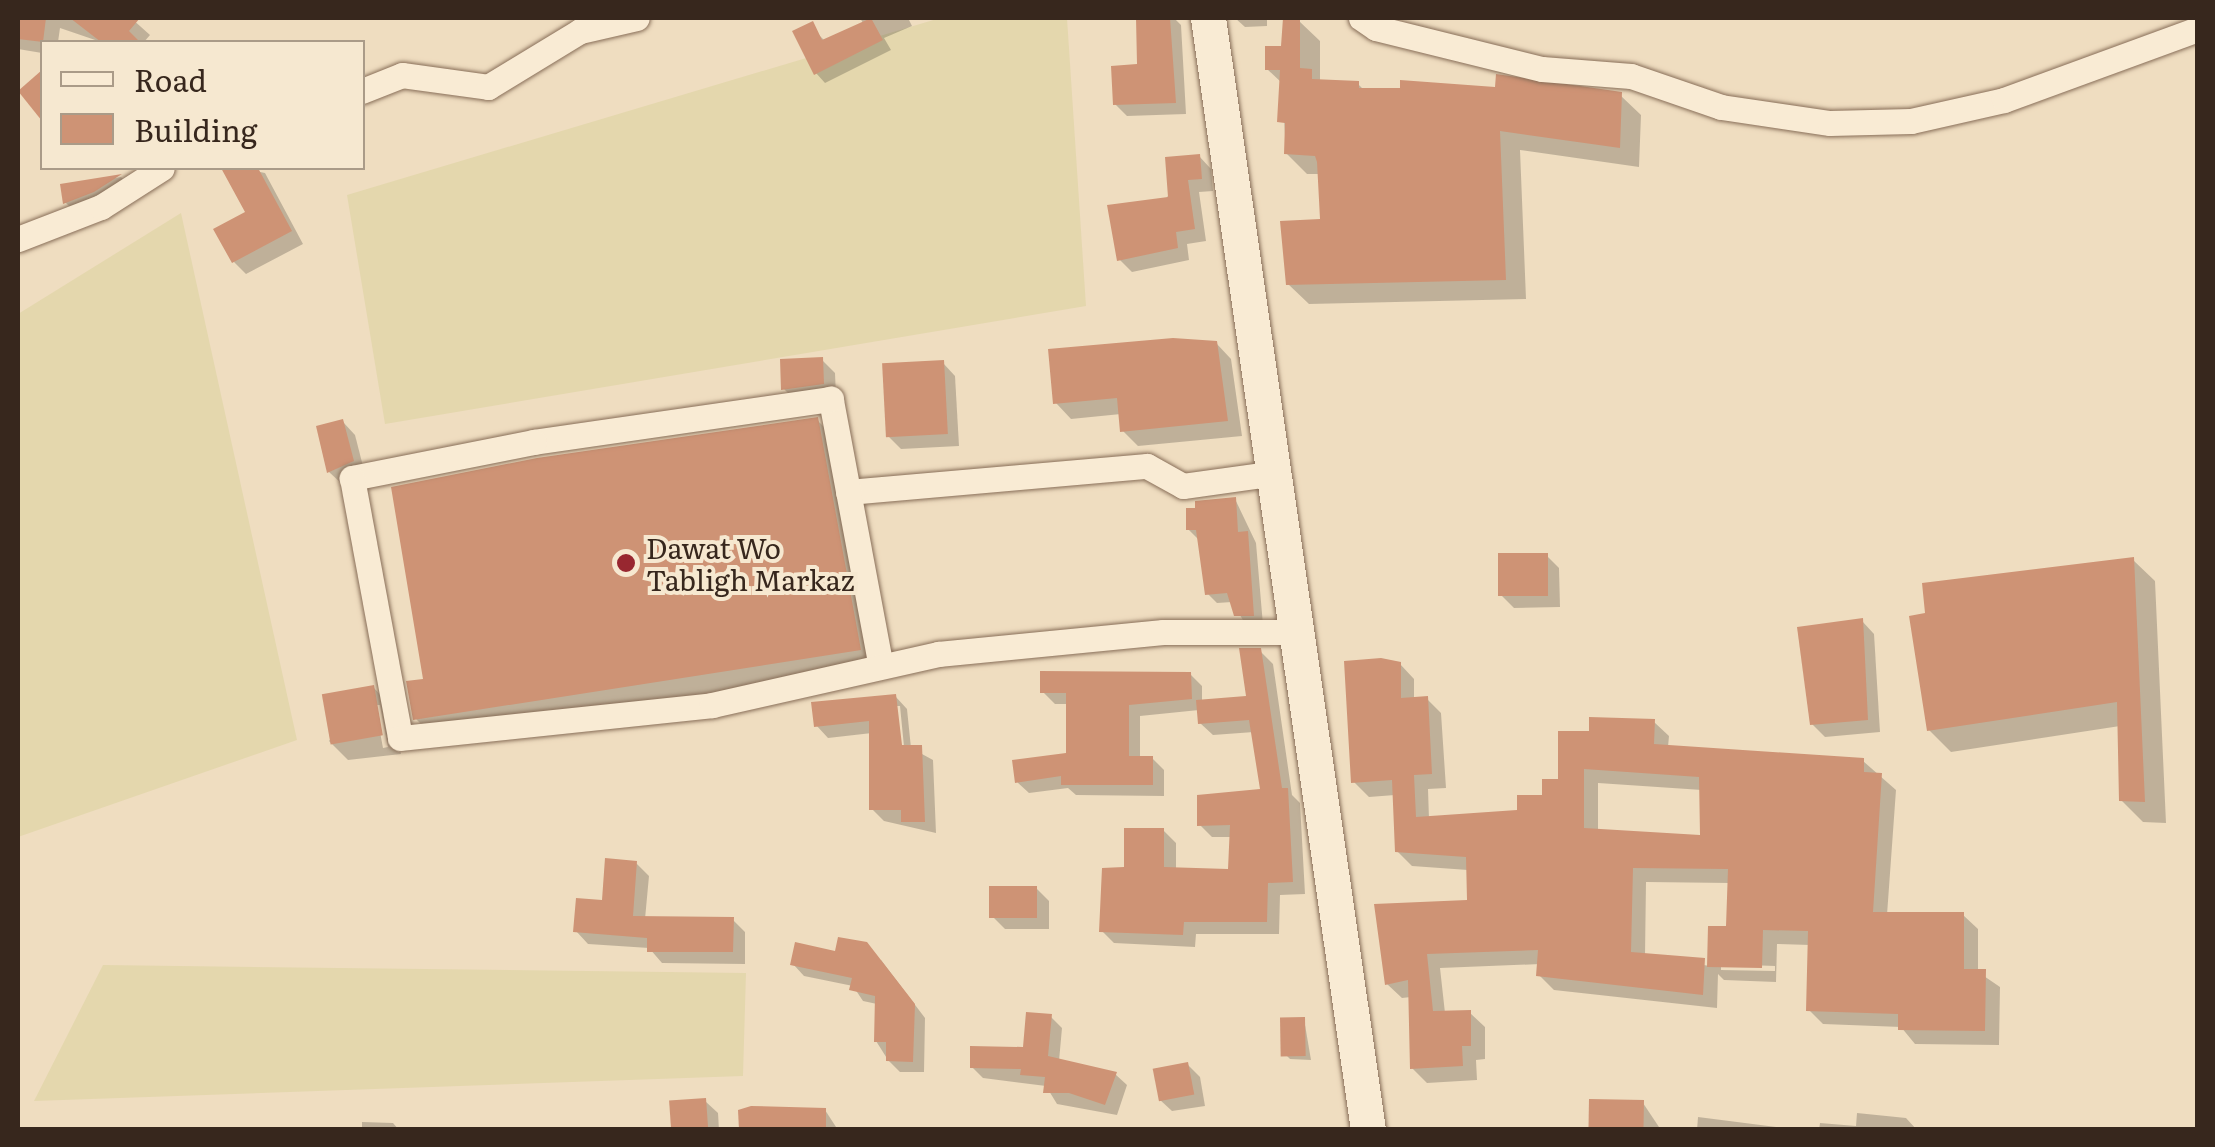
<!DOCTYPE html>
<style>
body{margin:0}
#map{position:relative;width:2215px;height:1147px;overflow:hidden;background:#efddc0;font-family:Literata,serif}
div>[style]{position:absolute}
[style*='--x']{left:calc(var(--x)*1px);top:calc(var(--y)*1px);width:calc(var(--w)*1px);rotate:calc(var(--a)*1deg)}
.farmland>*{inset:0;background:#e4d7ad}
.shadow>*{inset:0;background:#0003}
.building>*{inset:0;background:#ce9375;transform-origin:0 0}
.roads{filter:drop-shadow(0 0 2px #886e58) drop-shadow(0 0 2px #886e58)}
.minor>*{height:25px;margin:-12.5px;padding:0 12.5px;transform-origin:12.5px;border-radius:12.5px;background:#f9ebd4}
.secondary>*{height:35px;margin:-17.5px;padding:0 17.5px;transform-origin:17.5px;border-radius:17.5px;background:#f9ebd4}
.dots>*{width:28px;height:28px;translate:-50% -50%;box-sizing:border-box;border:5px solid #f6e8d0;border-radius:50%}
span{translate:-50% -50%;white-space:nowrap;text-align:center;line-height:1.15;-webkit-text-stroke:8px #f6e8d0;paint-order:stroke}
.poi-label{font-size:28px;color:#37271d}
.left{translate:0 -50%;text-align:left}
.frame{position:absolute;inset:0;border:20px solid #37271d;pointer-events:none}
.legend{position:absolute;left:40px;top:40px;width:325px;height:130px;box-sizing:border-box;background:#f6e8d0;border:2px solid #aa9b88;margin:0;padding:12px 18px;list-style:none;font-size:30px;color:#37271d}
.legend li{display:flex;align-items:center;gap:20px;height:50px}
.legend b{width:50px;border:2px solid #aa9b88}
</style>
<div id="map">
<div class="farmland">
<div style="clip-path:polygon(940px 18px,1067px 18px,1086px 306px,385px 424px,347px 195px)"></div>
<div style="clip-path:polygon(181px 213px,297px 740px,18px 837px,18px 314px)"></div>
<div style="clip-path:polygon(103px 965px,746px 973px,743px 1076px,34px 1101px)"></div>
</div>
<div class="shadow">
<div style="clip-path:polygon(18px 18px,131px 18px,150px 35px,144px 42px,101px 42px,60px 28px,58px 42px,42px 42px,42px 53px,18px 49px)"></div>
<div style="clip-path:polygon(860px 18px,908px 18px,912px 26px,884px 38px,891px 50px,825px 83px,816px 73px,815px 31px,825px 41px,863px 23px)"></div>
<div style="clip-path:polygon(1138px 18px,1174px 18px,1181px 25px,1186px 114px,1127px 116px,1115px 104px,1140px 67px)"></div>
<div style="clip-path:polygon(1235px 18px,1267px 18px,1267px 26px,1245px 27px)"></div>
<div style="clip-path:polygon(1299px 21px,1320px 41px,1320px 80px,1358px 84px,1365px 91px,1620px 95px,1641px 115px,1639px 167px,1520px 150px,1526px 299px,1309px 304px,1288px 284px,1322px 222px,1319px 174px,1307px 174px,1286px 153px,1282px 83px,1267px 69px)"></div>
<div style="clip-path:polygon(1199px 156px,1211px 169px,1213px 191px,1199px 192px,1206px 241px,1187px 244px,1189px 260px,1132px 272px,1119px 259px)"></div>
<div style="clip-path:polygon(240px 168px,265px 173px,303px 244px,246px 274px,234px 262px,249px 213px,228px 174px)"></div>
<div style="clip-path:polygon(121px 177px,125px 181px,71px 208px,66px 203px,63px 186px)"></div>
<div style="clip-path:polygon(1216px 343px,1231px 359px,1242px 436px,1138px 446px,1123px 431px,1121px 414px,1071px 419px,1056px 403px,1050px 351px)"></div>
<div style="clip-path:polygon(822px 360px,835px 373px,836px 396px,796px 401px,784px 389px)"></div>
<div style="clip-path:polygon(943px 363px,955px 376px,959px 446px,901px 449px,888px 436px)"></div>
<div style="clip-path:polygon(817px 420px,842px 445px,885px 675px,441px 744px,416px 719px)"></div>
<div style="clip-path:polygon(343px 422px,355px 435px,365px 474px,342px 484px,329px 472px)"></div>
<div style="clip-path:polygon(1235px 499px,1256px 543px,1263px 625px,1246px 625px,1232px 602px,1217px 603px,1208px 594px,1198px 539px,1188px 529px)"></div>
<div style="clip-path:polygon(1547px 556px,1559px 568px,1560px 607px,1514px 608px,1502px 596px)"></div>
<div style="clip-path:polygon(2133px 560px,2155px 581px,2166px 823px,2143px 822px,2121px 800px,2120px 726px,1951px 752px,1929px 730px)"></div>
<div style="clip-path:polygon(1862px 621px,1874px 634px,1880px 732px,1825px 737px,1812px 724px)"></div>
<div style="clip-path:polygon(1260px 651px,1273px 664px,1292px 795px,1300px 803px,1305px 894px,1280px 895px,1279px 934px,1196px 934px,1195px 947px,1114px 943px,1102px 931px,1127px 869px,1163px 830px,1176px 843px,1176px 870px,1231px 871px,1232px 837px,1212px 837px,1200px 825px,1263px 792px,1254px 732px,1213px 735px,1200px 723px,1199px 710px,1140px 716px,1140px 758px,1152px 758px,1164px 770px,1164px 796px,1076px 795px,1068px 788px,1029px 793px,1017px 782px,1069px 755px,1069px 704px,1055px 704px,1043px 692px,1190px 674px,1202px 686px,1202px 702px,1249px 698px)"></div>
<div style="clip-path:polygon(evenodd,1400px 664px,1414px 679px,1414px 699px,1427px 699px,1441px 713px,1446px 788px,1428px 789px,1429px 819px,1520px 813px,1560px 782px,1591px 734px,1654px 722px,1669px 736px,1668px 747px,1863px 761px,1896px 790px,1887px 915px,1963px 915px,1978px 929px,1978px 972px,2000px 987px,1999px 1045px,1915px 1044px,1901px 1027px,1823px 1024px,1809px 1010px,1810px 945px,1777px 944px,1776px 982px,1724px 980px,1718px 974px,1717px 1008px,1554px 990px,1539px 975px,1540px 964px,1440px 968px,1445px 1013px,1470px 1013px,1485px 1027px,1485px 1059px,1476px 1060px,1477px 1080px,1427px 1083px,1412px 1068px,1411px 997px,1402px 998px,1387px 984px,1469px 902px,1468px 870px,1412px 866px,1397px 851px,1395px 795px,1369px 797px,1354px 782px,1400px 664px,1598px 783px,1702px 790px,1702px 838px,1598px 832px,1598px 783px,1400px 664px,1646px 882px,1730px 883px,1729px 929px,1710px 966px,1645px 956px,1646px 882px,1400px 664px,1721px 964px,1775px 966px,1775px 971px,1721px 970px,1721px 964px)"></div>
<div style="clip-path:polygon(evenodd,373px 687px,392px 707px,401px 754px,348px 760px,329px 741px,373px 687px,375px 705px,380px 705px,388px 747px,383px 748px,375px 705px)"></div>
<div style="clip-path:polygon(evenodd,895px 696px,907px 709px,911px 748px,933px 760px,936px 833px,884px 821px,872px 809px,872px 733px,828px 738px,816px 725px,895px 696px,895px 706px,900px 706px,905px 757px,900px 758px,895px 706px)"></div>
<div style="clip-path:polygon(636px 863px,649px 876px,645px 919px,733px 920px,745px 932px,745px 964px,662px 963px,649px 948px,588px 944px,576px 931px)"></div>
<div style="clip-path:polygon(1036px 888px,1049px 901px,1049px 929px,1005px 929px,992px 916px)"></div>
<div style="clip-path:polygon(881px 960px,925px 1018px,924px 1072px,900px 1072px,888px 1060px,876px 1041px,877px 1004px,863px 1001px,853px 986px,804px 976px,793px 964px)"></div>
<div style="clip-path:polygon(1051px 1017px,1062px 1028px,1059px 1061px,1115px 1074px,1127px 1085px,1117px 1115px,1057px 1104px,1046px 1086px,983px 1078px,972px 1067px,1025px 1050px)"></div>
<div style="clip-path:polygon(1304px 1019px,1311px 1060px,1290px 1059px,1284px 1053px)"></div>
<div style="clip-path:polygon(1187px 1064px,1200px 1077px,1205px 1106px,1172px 1111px,1159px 1099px)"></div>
<div style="clip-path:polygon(705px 1101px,718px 1113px,719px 1130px,673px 1130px)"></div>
<div style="clip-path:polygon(1643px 1103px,1661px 1130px,1590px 1130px)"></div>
<div style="clip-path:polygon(825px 1110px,838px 1130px,754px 1130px)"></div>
<div style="clip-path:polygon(1857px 1113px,1906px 1118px,1917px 1130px,1819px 1130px,1820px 1123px,1856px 1126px)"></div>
<div style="clip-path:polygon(1698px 1117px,1800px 1130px,1697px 1130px)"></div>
<div style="clip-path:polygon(362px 1122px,393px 1123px,399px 1130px,362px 1130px)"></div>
</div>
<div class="building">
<div style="clip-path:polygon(18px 18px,46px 18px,43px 42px,18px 39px)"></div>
<div style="clip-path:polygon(70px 18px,140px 18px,129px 31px,140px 42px,101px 42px)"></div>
<div style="clip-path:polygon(871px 18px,883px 40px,814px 75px,792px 31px,813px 21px,822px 40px)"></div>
<div style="clip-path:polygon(1136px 18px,1170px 18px,1176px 103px,1113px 105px,1111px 66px,1137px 64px)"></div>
<div style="clip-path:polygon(1283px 18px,1300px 18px,1300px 68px,1312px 69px,1312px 79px,1359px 81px,1359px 88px,1400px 88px,1400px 80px,1495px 87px,1496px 74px,1622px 92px,1620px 148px,1500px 131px,1506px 280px,1286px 285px,1280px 221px,1320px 219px,1317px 162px,1315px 156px,1284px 154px,1285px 123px,1277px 122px,1280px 70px,1265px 70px,1265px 46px,1281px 46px)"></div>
<div style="clip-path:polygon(42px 70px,42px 121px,18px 91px)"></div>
<div style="clip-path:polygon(1200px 154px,1202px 179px,1188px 180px,1195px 229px,1176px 232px,1178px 248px,1117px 261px,1107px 205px,1168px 197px,1165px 157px)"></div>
<div style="clip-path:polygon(221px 168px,258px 168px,292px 231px,232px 263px,213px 229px,245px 212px)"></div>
<div style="clip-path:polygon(122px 174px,94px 192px,63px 204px,60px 184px)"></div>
<div style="clip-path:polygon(1173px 338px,1217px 341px,1228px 421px,1120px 432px,1117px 398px,1053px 404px,1048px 349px)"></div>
<div style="clip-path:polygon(823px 357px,824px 384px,781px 390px,780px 359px)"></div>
<div style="left:944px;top:360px;width:74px;height:62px;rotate:87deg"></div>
<div style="clip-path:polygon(818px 417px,861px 650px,413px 720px,406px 681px,423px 679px,391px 487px,537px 458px)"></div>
<div style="clip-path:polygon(343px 419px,354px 461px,327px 473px,316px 426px)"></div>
<div style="clip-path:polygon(1236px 497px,1238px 532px,1248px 531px,1254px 616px,1234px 616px,1227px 593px,1205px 595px,1196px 530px,1186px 530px,1186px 508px,1195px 508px,1195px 501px)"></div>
<div style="left:1548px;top:553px;width:43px;height:50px;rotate:90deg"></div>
<div style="clip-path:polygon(2134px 557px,2145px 802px,2119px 801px,2117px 702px,1927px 731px,1909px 616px,1925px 613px,1922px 583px)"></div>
<div style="clip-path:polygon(1863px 618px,1868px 720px,1810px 725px,1797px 627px)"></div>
<div style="clip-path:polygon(1239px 648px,1261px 648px,1282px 788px,1288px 788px,1293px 882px,1268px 883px,1267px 922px,1184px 922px,1183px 935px,1099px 932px,1102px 868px,1124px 867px,1124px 828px,1164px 828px,1164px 867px,1228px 869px,1230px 825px,1197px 826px,1197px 795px,1260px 789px,1249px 720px,1198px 724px,1196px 700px,1246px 696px)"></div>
<div style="clip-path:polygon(evenodd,1381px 658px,1401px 662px,1401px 698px,1428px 696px,1432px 774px,1414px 775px,1416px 817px,1517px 810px,1517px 795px,1542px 795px,1542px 779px,1558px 779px,1558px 731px,1589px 731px,1589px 717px,1655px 719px,1654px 744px,1864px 758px,1864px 772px,1882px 773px,1873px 912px,1964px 912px,1964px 969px,1986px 969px,1985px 1031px,1898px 1030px,1898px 1014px,1806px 1011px,1808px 931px,1763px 930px,1762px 968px,1707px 967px,1708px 926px,1726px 926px,1728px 869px,1633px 868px,1631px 952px,1705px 958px,1703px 995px,1536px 976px,1538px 950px,1427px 954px,1433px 1011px,1471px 1010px,1471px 1046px,1462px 1046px,1463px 1066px,1410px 1069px,1408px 980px,1385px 985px,1374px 904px,1467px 900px,1466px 857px,1395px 852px,1392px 780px,1351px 783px,1344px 661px,1381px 658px,1584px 769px,1699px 777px,1700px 835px,1584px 828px,1584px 769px)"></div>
<div style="clip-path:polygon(1040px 671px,1191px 672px,1192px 699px,1129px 705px,1129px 756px,1153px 756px,1153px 785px,1061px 785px,1061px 776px,1015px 783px,1012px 760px,1066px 753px,1066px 693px,1040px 693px)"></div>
<div style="left:374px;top:685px;width:51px;height:53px;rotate:80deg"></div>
<div style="clip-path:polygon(896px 694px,902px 745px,922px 745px,925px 822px,901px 822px,901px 810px,869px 810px,869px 721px,814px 727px,811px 702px)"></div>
<div style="clip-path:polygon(605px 858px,637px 861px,633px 916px,734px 917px,733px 952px,647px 952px,647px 938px,573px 932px,576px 898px,602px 900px)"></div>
<div style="left:989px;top:886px;width:48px;height:32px"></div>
<div style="clip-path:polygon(838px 937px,867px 942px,915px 1004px,913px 1062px,886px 1061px,886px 1042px,874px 1042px,875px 996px,849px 990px,852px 978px,790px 965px,795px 942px,835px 951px)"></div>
<div style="clip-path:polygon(1026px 1012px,1052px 1014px,1048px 1056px,1117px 1072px,1105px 1105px,1069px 1093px,1043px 1093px,1045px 1077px,1020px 1075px,1021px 1069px,970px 1068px,970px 1046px,1023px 1047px)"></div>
<div style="left:1305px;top:1017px;width:39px;height:25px;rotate:89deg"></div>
<div style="left:1188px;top:1062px;width:33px;height:36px;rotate:79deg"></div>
<div style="left:706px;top:1098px;width:32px;height:37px;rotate:86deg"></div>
<div style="left:1589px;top:1099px;width:55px;height:31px;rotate:1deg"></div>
<div style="clip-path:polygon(751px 1106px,826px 1108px,826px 1130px,739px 1130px,738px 1110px)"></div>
</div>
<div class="roads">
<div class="minor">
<div style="--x:1361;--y:18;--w:18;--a:34"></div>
<div style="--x:1376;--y:28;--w:171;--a:13.9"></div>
<div style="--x:1542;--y:69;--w:89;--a:4.5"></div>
<div style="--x:1631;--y:76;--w:95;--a:19"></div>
<div style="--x:1721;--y:107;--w:110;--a:8.4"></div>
<div style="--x:1830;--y:123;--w:81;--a:-1.4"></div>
<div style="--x:1911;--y:121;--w:95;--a:-12.7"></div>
<div style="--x:2004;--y:100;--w:207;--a:-20.1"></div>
<div style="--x:362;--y:91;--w:43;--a:-21.8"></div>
<div style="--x:402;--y:75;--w:87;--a:7.9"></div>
<div style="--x:488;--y:87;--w:108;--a:-31.3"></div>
<div style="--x:580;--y:31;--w:58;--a:-12.8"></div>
<div style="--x:18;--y:239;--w:89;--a:-21.1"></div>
<div style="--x:101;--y:207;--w:72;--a:-32.6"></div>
<div style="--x:848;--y:492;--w:300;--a:-5"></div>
<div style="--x:1147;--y:466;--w:41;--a:29.1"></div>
<div style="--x:1183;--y:486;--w:93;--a:-8"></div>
<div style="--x:880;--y:662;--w:268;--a:-100.6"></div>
<div style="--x:831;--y:399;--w:300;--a:171.8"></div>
<div style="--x:534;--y:442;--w:186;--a:168.8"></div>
<div style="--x:352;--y:478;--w:264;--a:79.5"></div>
<div style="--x:400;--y:738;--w:314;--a:-6"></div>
<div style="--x:712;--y:705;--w:232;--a:-12.7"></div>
<div style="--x:938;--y:654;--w:226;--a:-5.6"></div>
<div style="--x:1163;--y:632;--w:135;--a:0"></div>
</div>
<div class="secondary">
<div style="--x:1208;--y:18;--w:1123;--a:81.81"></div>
</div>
</div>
<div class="dots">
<div style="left:626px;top:563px;background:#982730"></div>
</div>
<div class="poi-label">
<span class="left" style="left:646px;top:563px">Dawat Wo<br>Tabligh Markaz</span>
</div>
<div class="frame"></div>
<ul class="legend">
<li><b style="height:12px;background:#f9ebd4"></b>Road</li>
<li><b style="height:28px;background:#ce9375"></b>Building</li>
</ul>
</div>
